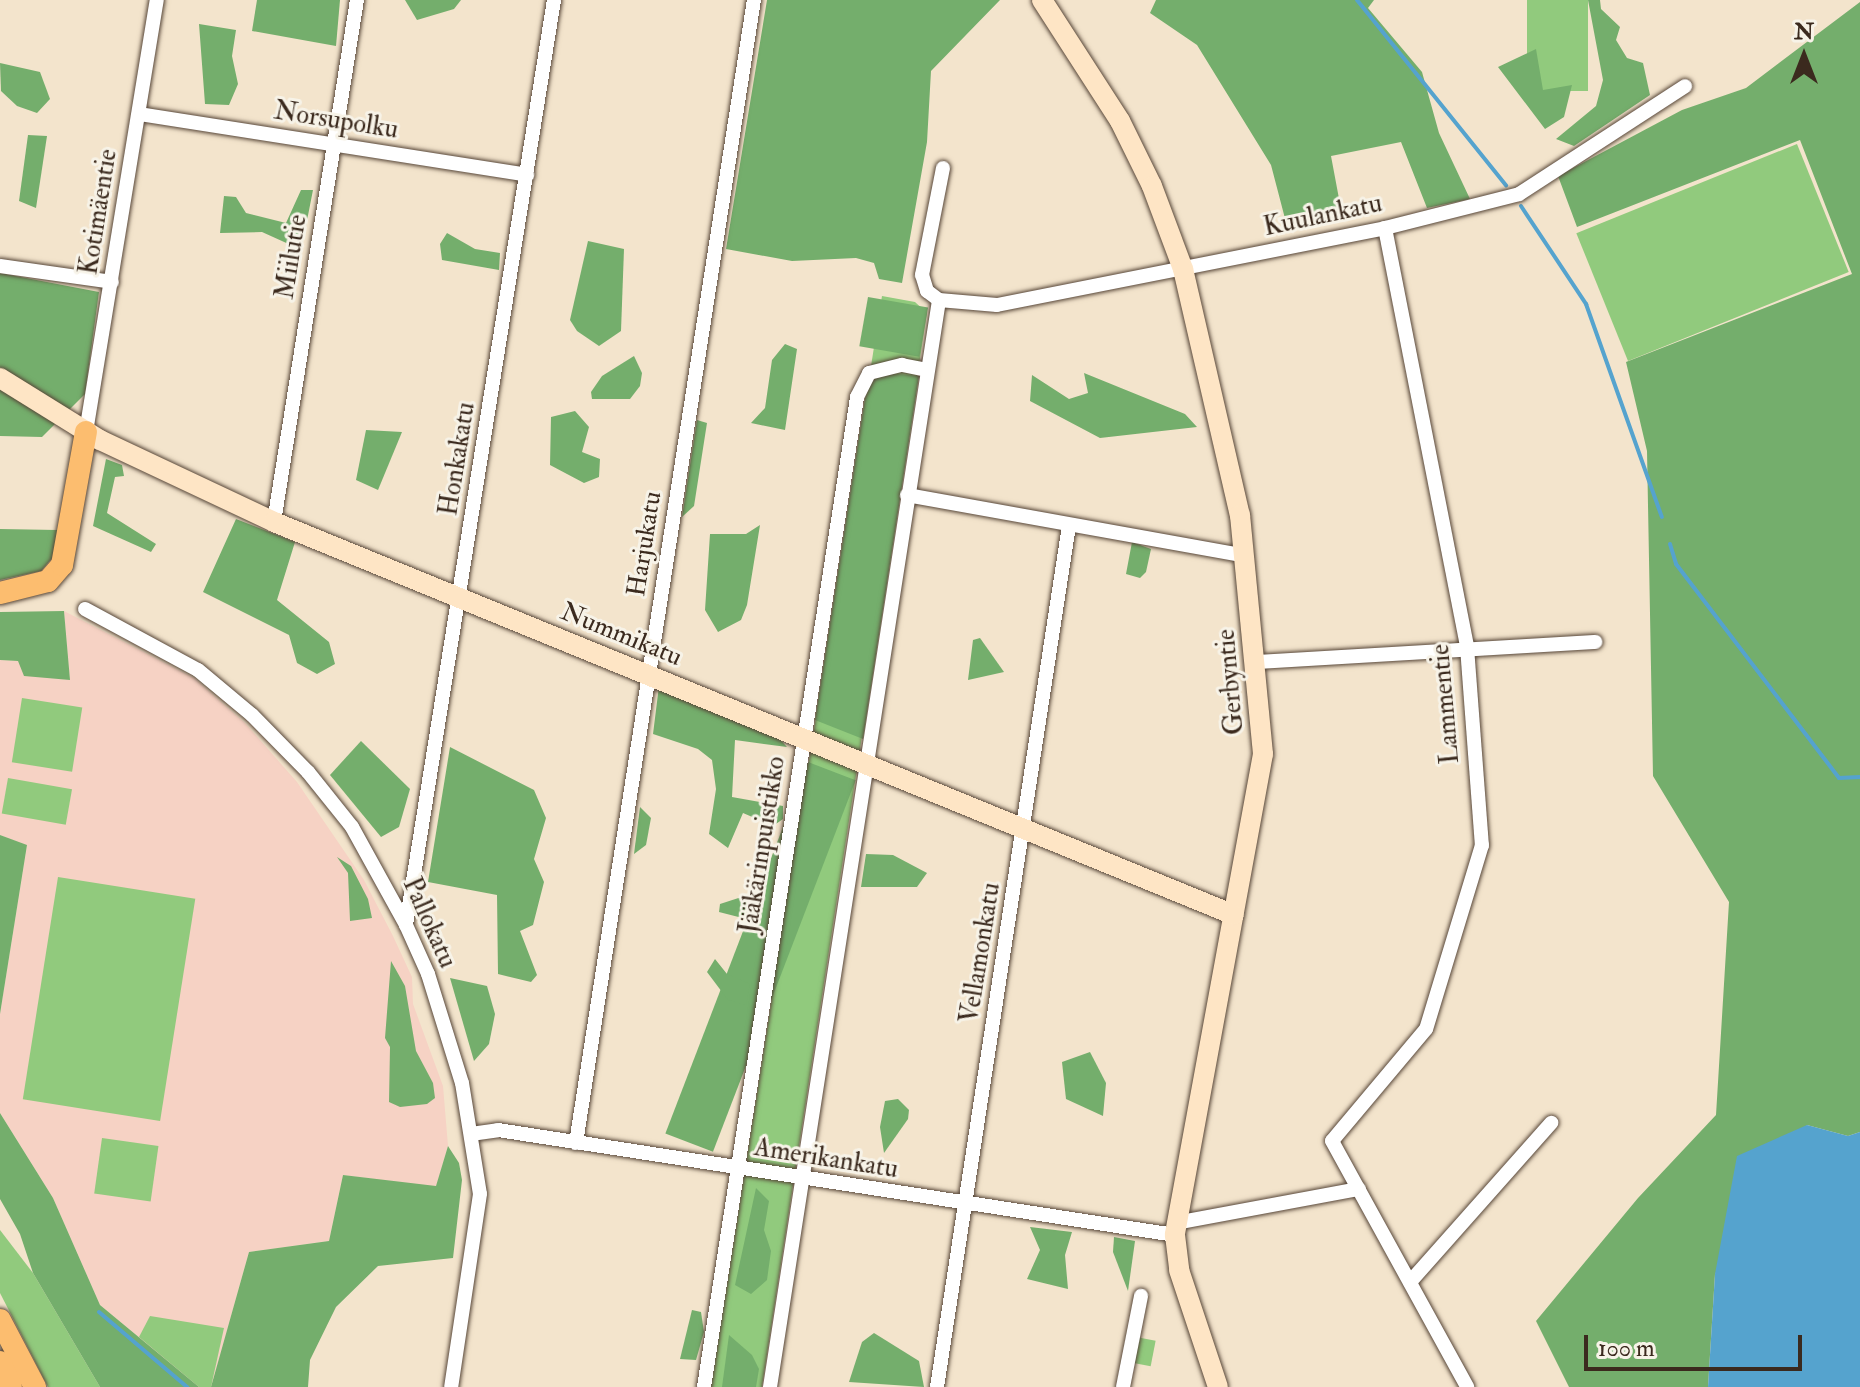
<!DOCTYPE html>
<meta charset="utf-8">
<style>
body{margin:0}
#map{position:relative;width:1860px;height:1387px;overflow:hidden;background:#f3e4cc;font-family:"IM FELL Double Pica",serif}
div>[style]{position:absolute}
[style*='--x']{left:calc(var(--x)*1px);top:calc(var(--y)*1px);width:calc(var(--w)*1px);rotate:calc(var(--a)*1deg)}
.built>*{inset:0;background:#f6d2c4}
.green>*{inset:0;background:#91ca7d;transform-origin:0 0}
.forest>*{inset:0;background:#74ae6c;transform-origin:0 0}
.water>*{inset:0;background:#55a3ce}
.stream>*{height:4px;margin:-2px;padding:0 2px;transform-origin:2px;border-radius:2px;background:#55a3ce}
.roads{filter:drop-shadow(0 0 2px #574638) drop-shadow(0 0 2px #574638)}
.street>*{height:14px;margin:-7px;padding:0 7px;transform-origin:7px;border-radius:7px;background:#fff}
.secondary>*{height:20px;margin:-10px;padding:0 10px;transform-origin:10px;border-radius:10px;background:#fee5c5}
.primary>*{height:22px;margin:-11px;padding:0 11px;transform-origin:11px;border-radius:11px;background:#fcbd6f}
span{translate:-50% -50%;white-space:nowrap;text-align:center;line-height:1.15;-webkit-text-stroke:6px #f7f3e8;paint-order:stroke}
.street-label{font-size:26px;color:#3b2a1e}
.north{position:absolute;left:1764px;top:16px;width:80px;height:80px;-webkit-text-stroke:6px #f7f3e8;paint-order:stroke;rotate:0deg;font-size:22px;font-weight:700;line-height:32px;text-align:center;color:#3b2a1e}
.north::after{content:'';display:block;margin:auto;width:28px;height:36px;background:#3b2a1e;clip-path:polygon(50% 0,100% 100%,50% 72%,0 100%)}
.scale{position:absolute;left:1584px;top:1335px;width:218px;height:36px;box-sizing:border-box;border:4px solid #3b2a1e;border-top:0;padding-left:10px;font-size:24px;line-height:28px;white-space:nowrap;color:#3b2a1e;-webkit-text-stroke:6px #f7f3e8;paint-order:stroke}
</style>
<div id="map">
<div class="built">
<div style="clip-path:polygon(64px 611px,194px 678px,245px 723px,297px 782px,364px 880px,393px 936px,412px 977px,413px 1004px,443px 1086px,448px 1146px,436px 1187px,343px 1175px,329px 1241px,249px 1252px,211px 1387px,199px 1387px,100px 1305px,53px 1198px,0 1113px,0 1014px,27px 846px,0 835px,0 660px,18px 661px,70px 680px)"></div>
</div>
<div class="green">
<div style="left:1527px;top:0;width:61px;height:91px"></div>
<div style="left:1797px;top:144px;width:138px;height:238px;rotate:68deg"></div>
<div style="clip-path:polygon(882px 296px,915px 302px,927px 313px,762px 1387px,711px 1387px)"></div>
<div style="left:22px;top:698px;width:61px;height:65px;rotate:9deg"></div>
<div style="left:8px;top:778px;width:65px;height:36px;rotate:10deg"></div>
<div style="left:58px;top:877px;width:139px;height:225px;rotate:9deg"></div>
<div style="left:102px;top:1138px;width:57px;height:56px;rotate:8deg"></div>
<div style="clip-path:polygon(0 1230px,33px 1273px,100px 1387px,48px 1387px,0 1293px)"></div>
<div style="clip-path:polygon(150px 1316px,224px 1328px,211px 1387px,199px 1387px,139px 1337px)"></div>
<div style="left:1136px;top:1337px;width:20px;height:26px;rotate:11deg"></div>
</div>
<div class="forest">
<div style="clip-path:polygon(257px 0,340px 0,336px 46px,252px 31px)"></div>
<div style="clip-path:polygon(405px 0,461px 0,454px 9px,417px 20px)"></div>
<div style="clip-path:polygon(767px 0,1000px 0,931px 71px,927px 142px,902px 283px,879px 279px,874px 263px,856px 258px,792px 261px,726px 249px)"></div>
<div style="clip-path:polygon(1156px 0,1374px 0,1368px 8px,1422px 72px,1439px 133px,1470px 199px,1427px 208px,1401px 142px,1331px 156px,1343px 220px,1288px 230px,1271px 165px,1197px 45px,1150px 13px)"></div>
<div style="clip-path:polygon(1588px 0,1600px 0,1601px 9px,1620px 27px,1616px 40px,1627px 58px,1643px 63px,1650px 95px,1574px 146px,1556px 139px,1596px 106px,1603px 80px)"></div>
<div style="clip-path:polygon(1860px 2px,1860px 1132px,1848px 1136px,1807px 1125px,1715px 1274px,1708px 1387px,1569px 1387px,1536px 1321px,1638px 1198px,1716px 1115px,1729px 902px,1653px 776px,1647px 451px,1626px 362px,1852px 274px,1800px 140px,1577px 227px,1558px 176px,1682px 110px,1746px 88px)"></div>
<div style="clip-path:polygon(199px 24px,236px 30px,232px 56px,238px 84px,229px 105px,205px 104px)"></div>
<div style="clip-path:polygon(1536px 49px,1543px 90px,1572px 85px,1564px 117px,1545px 129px,1498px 67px)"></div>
<div style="clip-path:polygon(0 63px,40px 72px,50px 99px,37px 113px,17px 106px,1px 91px)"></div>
<div style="clip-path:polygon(28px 135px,47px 136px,36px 208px,19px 201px)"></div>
<div style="clip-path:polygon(301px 190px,313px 190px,299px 261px,293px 246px,262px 232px,220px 233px,224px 196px,236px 197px,246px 213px,286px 223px)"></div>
<div style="clip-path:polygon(447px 233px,475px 249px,500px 253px,499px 270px,442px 260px,440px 244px)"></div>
<div style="clip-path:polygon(588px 241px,624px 249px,621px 331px,599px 346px,577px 331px,570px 320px)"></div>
<div style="clip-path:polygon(0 273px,99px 292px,85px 394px,42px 437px,0 436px)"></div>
<div style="left:868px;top:297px;width:61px;height:50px;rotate:10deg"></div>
<div style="clip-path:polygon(785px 344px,797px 349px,785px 430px,751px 423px,765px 408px,772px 360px)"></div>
<div style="clip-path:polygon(634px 356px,642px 373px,640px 386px,630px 399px,592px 399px,591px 392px,602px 376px)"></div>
<div style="clip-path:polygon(886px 373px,919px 376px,863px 739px,815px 720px,865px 398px,873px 379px)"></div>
<div style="clip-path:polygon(1084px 373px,1185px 414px,1197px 427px,1100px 438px,1030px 401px,1032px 375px,1069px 399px,1088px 393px)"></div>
<div style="clip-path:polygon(575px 411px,589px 427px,582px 452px,600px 459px,599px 477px,584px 483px,550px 465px,551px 417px)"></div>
<div style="clip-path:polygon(697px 420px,707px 423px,694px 506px,682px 517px)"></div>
<div style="clip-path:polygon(366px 430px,402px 432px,378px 490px,356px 480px)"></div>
<div style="clip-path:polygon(106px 459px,122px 465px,124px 476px,115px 477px,107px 513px,156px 544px,151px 552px,93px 526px)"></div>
<div style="clip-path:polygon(236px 519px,295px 542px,277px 600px,329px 642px,335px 664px,317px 674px,297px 663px,289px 635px,203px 592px)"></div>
<div style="clip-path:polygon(760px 525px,747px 605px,741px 620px,718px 632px,705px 610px,710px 534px,746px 534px)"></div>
<div style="clip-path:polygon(0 529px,57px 530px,59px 550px,41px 571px,0 580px)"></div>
<div style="clip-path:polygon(1132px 542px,1151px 549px,1146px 572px,1140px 578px,1126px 574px)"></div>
<div style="clip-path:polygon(64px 611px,70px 680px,24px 676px,18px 661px,0 660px,0 612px)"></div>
<div style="clip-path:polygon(980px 638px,1004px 672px,968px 680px,973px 640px)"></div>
<div style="clip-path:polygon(659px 686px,776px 735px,787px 747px,735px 740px,732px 797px,783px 806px,783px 819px,773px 826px,743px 813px,728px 848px,709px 834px,716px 789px,712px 760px,698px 749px,653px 734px)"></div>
<div style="clip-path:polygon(361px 741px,410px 789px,399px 827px,381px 837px,330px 775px)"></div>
<div style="clip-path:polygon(450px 747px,534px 790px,546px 818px,534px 859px,544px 882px,533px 925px,520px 931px,537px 975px,531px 982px,498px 974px,497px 895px,428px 882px)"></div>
<div style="left:808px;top:762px;width:51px;height:398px;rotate:21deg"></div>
<div style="clip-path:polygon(640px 807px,651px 818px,646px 845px,634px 854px)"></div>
<div style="clip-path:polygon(0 835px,27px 845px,0 1014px)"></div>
<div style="clip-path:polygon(866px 854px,893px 855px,927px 873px,917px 887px,861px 887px)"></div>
<div style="clip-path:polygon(337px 857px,351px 866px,368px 899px,372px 918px,350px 921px,348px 873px)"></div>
<div style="clip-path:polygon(757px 892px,771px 899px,762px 923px,719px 912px,720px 904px)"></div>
<div style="clip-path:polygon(715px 959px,727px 974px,750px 984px,746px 1005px,728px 1000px,707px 972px)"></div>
<div style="clip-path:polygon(391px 961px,405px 986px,416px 1051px,433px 1083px,435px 1098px,427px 1104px,400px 1107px,389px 1102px,390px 1047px,385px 1038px)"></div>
<div style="clip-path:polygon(450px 978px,487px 986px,495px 1014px,489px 1044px,474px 1061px)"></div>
<div style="clip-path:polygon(1090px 1052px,1106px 1083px,1103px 1116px,1066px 1099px,1062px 1062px)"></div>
<div style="clip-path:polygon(898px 1099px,909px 1110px,908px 1119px,884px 1153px,880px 1127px,885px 1101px)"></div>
<div style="clip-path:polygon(0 1113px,53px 1198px,100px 1305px,199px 1387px,100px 1387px,33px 1273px,20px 1234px,0 1199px)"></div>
<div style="clip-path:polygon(448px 1146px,459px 1163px,462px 1180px,453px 1258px,378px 1266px,336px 1307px,310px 1360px,308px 1387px,211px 1387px,249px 1252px,329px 1241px,343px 1175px,436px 1186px)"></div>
<div style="clip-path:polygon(756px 1188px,769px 1201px,764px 1230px,771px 1251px,767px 1280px,751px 1294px,735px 1285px)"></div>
<div style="clip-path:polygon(1030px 1227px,1072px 1232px,1065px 1255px,1068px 1289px,1027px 1279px,1040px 1250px)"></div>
<div style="clip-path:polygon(1114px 1237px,1135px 1241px,1128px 1291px,1113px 1252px)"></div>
<div style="clip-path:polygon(692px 1310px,701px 1312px,704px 1332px,696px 1360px,680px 1359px)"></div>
<div style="clip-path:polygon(874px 1333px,919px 1361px,924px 1387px,849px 1382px,862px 1342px)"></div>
<div style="clip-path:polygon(729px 1335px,752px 1355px,759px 1369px,756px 1387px,722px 1387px)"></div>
</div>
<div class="water">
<div style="clip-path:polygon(1807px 1125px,1848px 1136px,1860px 1132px,1860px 1387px,1708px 1387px,1715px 1274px,1737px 1156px)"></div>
</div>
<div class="stream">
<div style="--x:1357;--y:0;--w:238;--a:51.2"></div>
<div style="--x:1521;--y:206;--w:118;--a:56.4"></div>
<div style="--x:1586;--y:304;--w:226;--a:70.4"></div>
<div style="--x:1670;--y:544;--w:21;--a:73"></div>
<div style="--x:1676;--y:564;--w:269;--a:52.7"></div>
<div style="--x:1839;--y:778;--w:21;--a:-3"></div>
<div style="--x:99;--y:1312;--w:116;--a:40.4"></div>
</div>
<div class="roads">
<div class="street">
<div style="--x:139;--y:114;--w:393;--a:8.9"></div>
<div style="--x:1385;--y:228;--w:427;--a:78.9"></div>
<div style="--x:1467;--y:647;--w:199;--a:85.7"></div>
<div style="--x:1482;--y:845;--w:192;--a:106.9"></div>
<div style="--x:1426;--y:1029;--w:146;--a:130"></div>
<div style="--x:1332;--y:1141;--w:281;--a:61.2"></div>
<div style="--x:0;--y:266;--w:113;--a:8.1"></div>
<div style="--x:939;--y:300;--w:58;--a:4.9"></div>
<div style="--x:997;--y:305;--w:396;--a:-11.2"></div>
<div style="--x:1385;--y:228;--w:138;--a:-14.2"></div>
<div style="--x:1519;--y:194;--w:198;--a:-33"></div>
<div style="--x:86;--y:432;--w:438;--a:-80.7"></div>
<div style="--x:907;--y:495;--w:343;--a:10.2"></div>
<div style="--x:274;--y:522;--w:529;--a:-80.97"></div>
<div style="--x:85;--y:609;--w:128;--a:28.4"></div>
<div style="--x:198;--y:670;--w:70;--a:39.8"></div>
<div style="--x:252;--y:715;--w:80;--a:45.5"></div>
<div style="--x:308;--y:772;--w:70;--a:51.3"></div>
<div style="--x:352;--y:827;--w:112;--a:61.1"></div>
<div style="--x:406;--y:925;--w:54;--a:65.8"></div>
<div style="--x:428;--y:974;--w:114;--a:72.7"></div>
<div style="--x:462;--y:1083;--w:112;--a:80.8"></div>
<div style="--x:480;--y:1194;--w:195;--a:98.5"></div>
<div style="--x:1256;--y:662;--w:340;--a:-3.4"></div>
<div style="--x:406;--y:925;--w:937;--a:-80.91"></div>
<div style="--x:471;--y:1134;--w:27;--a:-8"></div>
<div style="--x:498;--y:1130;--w:685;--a:8.82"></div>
<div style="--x:576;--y:1143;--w:1157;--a:-81.15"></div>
<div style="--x:1175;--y:1223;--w:187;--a:-10.5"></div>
<div style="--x:1410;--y:1282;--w:213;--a:-48.4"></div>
<div style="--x:704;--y:1387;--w:1002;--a:-81.21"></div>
<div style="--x:857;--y:397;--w:27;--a:-63"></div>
<div style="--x:869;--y:373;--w:34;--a:-14"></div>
<div style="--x:902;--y:365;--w:25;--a:11"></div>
<div style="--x:770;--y:1387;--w:1100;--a:-81.16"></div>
<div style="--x:939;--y:300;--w:15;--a:-143"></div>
<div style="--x:927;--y:291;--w:17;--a:-107"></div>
<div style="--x:922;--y:275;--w:109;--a:-78.9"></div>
<div style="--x:937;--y:1387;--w:872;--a:-81.29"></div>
<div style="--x:1123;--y:1387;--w:93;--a:-78.8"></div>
</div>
<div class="secondary">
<div style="--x:1042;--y:0;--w:144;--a:57.2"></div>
<div style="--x:1120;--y:121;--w:72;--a:63.8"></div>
<div style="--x:1152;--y:186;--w:89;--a:69.5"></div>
<div style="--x:1183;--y:269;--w:253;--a:77"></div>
<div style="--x:1240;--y:515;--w:240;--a:84.5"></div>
<div style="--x:1263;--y:754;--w:489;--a:100.4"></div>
<div style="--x:1175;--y:1235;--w:35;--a:83"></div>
<div style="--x:1179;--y:1270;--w:123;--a:71.6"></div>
<div style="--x:0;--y:378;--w:118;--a:31.8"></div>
<div style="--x:100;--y:440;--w:192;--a:25.2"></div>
<div style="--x:274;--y:522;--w:1037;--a:22.26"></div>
</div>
<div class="primary">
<div style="--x:0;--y:593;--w:49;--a:-14"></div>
<div style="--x:48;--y:581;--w:21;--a:-49"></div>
<div style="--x:62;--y:565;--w:135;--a:-79.8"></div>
<div style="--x:0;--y:1320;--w:76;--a:62.4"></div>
<div style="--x:0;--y:1362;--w:27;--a:66"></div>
</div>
</div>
<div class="street-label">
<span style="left:336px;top:121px;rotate:9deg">Norsupolku</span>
<span style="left:99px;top:212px;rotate:-81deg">Kotimäentie</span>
<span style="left:1323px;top:216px;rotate:-12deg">Kuulankatu</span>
<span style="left:292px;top:257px;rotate:-81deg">Miilutie</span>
<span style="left:458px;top:459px;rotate:-81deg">Honkakatu</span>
<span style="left:645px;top:544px;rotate:-81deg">Harjukatu</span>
<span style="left:621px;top:635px;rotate:22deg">Nummikatu</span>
<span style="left:1231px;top:682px;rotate:-95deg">Gerbyntie</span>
<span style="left:1446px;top:704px;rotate:-95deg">Lammentie</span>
<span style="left:763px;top:845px;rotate:-81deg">Jääkärinpuistikko</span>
<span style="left:429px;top:923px;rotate:66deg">Pallokatu</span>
<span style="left:981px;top:953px;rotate:-81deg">Vellamonkatu</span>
<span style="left:826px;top:1159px;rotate:9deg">Amerikankatu</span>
</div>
<div class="north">N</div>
<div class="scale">100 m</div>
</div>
